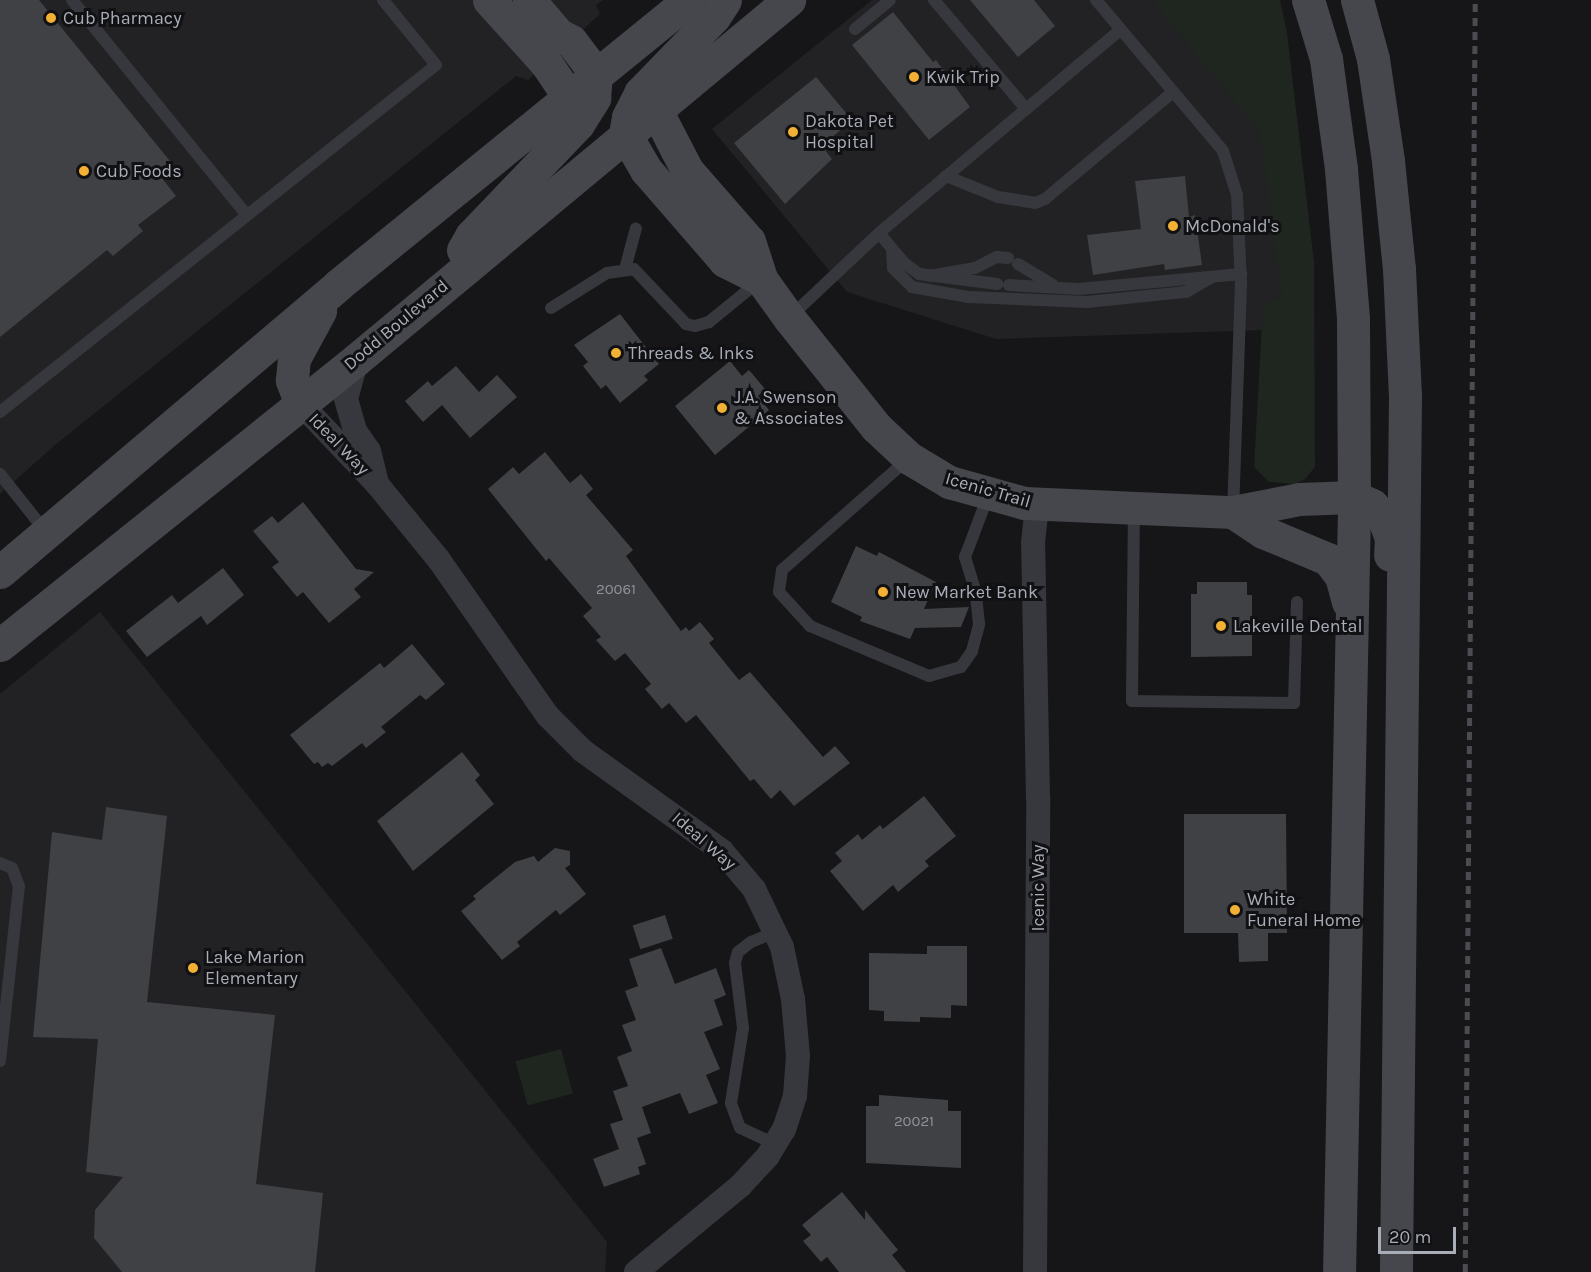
<!DOCTYPE html>
<style>
body{margin:0}
#map{position:relative;width:1591px;height:1272px;overflow:hidden;background:#161618;font-family:Karla,sans-serif}
div>[style]{position:absolute}
[style*='--x']{left:calc(var(--x)*1px);top:calc(var(--y)*1px);width:calc(var(--w)*1px);rotate:calc(var(--a)*1deg)}
.built>*{inset:0;background:#222225}
.green>*{inset:0;background:#1e261f;transform-origin:0 0}
.building>*{inset:0;background:#404145;transform-origin:0 0}
.lane>*{height:12px;margin:-6px;padding:0 6px;transform-origin:6px;border-radius:6px;background:#37383d}
.street>*{height:24px;margin:-12px;padding:0 12px;transform-origin:12px;border-radius:12px;background:#37383d}
.secondary>*{height:33px;margin:-16.5px;padding:0 16.5px;transform-origin:16.5px;border-radius:16.5px;background:#45474d}
.rail>*{height:4.5px;margin-top:-2.25px;transform-origin:0;background:repeating-linear-gradient(90deg,#4a4c52 0 8px,transparent 0 14px)}
.dots>*{width:16px;height:16px;translate:-50% -50%;box-sizing:border-box;border:3px solid #111113;border-radius:50%}
span{translate:-50% -50%;white-space:nowrap;text-align:center;line-height:1.15;-webkit-text-stroke:6px #111113;paint-order:stroke}
.number-label{font-size:15px;color:#8e929b}
.number-label span{-webkit-text-stroke-width:0}
.poi-label{font-size:18px;color:#a8adb8}
.left{translate:0 -50%;text-align:left}
.street-label{font-size:18px;color:#a8adb8}
.scale{position:absolute;left:1378px;top:1227px;width:78px;height:27px;box-sizing:border-box;border:3px solid #a8adb8;border-top:0;padding-left:8px;font-size:18px;line-height:21px;white-space:nowrap;color:#a8adb8;-webkit-text-stroke:4px #111113;paint-order:stroke}
</style>
<div id="map">
<div class="built">
<div style="clip-path:polygon(0 0,603px 0,596px 5px,600px 14px,528px 80px,516px 76px,55px 445px,0 494px)"></div>
<div style="clip-path:polygon(872px 0,1170px 0,1270px 127px,1295px 329px,996px 339px,847px 292px,712px 129px)"></div>
<div style="clip-path:polygon(100px 612px,607px 1242px,605px 1272px,0 1272px,0 694px)"></div>
</div>
<div class="green">
<div style="clip-path:polygon(1152px 0,1280px 0,1287px 33px,1314px 262px,1315px 467px,1304px 480px,1294px 484px,1269px 482px,1254px 467px,1263px 305px,1282px 298px,1260px 132px)"></div>
<div style="left:561px;top:1049px;width:46px;height:47px;rotate:75deg"></div>
</div>
<div class="building">
<div style="clip-path:polygon(0 0,39px 0,174px 166px,161px 177px,176px 196px,138px 225px,143px 231px,113px 256px,107px 250px,0 337px)"></div>
<div style="clip-path:polygon(970px 0,1034px 0,1055px 26px,1018px 57px)"></div>
<div style="clip-path:polygon(893px 12px,933px 62px,936px 60px,970px 107px,929px 140px,852px 45px)"></div>
<div style="clip-path:polygon(816px 77px,852px 120px,822px 146px,832px 159px,785px 204px,734px 143px)"></div>
<div style="clip-path:polygon(1185px 176px,1189px 217px,1195px 215px,1202px 265px,1165px 270px,1164px 264px,1093px 275px,1087px 235px,1141px 229px,1135px 181px)"></div>
<div style="clip-path:polygon(620px 314px,659px 364px,644px 376px,648px 380px,620px 403px,606px 385px,601px 389px,583px 366px,588px 362px,574px 345px)"></div>
<div style="clip-path:polygon(730px 361px,742px 376px,749px 370px,765px 389px,758px 396px,769px 410px,715px 455px,675px 406px)"></div>
<div style="clip-path:polygon(456px 366px,479px 392px,497px 375px,517px 397px,470px 438px,442px 405px,423px 422px,405px 401px,428px 381px,432px 386px)"></div>
<div style="clip-path:polygon(545px 452px,570px 483px,581px 474px,593px 489px,586px 495px,633px 550px,626px 556px,681px 631px,686px 627px,689px 631px,700px 622px,714px 639px,709px 643px,739px 680px,750px 672px,823px 757px,835px 746px,850px 763px,794px 806px,780px 790px,771px 799px,754px 779px,750px 781px,696px 715px,686px 723px,669px 703px,662px 709px,645px 689px,651px 684px,625px 653px,615px 661px,596px 640px,601px 637px,583px 616px,592px 608px,549px 558px,546px 561px,488px 489px,513px 467px,519px 474px)"></div>
<div style="clip-path:polygon(303px 502px,356px 569px,374px 572px,354px 589px,361px 597px,329px 623px,303px 592px,297px 597px,272px 567px,279px 562px,253px 531px,272px 516px,278px 523px)"></div>
<div style="clip-path:polygon(856px 546px,877px 556px,879px 552px,936px 582px,924px 609px,969px 607px,961px 627px,915px 628px,910px 639px,860px 621px,862px 617px,831px 602px)"></div>
<div style="clip-path:polygon(223px 568px,244px 595px,207px 625px,201px 616px,147px 657px,126px 631px,172px 595px,178px 603px)"></div>
<div style="clip-path:polygon(1197px 582px,1247px 582px,1247px 595px,1252px 595px,1252px 656px,1191px 657px,1191px 594px,1197px 594px)"></div>
<div style="clip-path:polygon(412px 644px,445px 684px,426px 700px,420px 695px,381px 727px,386px 732px,366px 748px,362px 743px,332px 766px,328px 763px,322px 767px,318px 762px,314px 764px,290px 735px,380px 663px,384px 668px)"></div>
<div style="clip-path:polygon(462px 752px,480px 775px,475px 780px,494px 804px,413px 871px,377px 821px)"></div>
<div style="clip-path:polygon(924px 796px,956px 836px,925px 861px,929px 866px,898px 892px,893px 885px,863px 911px,830px 871px,842px 861px,835px 853px,858px 834px,862px 840px,880px 825px,883px 829px)"></div>
<div style="clip-path:polygon(106px 807px,167px 816px,147px 1002px,275px 1015px,256px 1184px,323px 1193px,315px 1272px,122px 1272px,94px 1238px,95px 1210px,123px 1177px,86px 1172px,98px 1039px,33px 1037px,52px 832px,102px 840px)"></div>
<div style="clip-path:polygon(1184px 814px,1286px 814px,1287px 933px,1268px 933px,1268px 961px,1239px 962px,1238px 933px,1184px 933px)"></div>
<div style="clip-path:polygon(555px 848px,570px 851px,570px 865px,565px 868px,586px 894px,560px 915px,556px 910px,517px 942px,520px 946px,502px 960px,461px 911px,476px 899px,473px 896px,515px 862px,534px 856px,538px 862px)"></div>
<div style="left:665px;top:915px;width:25px;height:34px;rotate:72deg"></div>
<div style="clip-path:polygon(927px 946px,967px 946px,967px 1006px,951px 1005px,951px 1018px,920px 1017px,920px 1022px,884px 1021px,884px 1011px,869px 1010px,869px 953px,927px 954px)"></div>
<div style="clip-path:polygon(661px 948px,675px 984px,716px 968px,726px 995px,714px 1000px,723px 1025px,704px 1032px,720px 1069px,706px 1075px,718px 1103px,689px 1114px,680px 1093px,642px 1107px,651px 1133px,637px 1138px,646px 1164px,638px 1167px,640px 1174px,604px 1187px,593px 1159px,619px 1149px,610px 1124px,623px 1120px,613px 1091px,628px 1086px,617px 1057px,632px 1051px,622px 1025px,636px 1020px,625px 991px,638px 986px,629px 959px)"></div>
<div style="clip-path:polygon(879px 1095px,948px 1100px,948px 1111px,961px 1111px,961px 1168px,866px 1163px,866px 1106px,879px 1106px)"></div>
<div style="clip-path:polygon(842px 1192px,865px 1220px,865px 1210px,898px 1250px,892px 1255px,906px 1272px,839px 1272px,827px 1257px,821px 1262px,803px 1241px,811px 1235px,802px 1225px)"></div>
</div>
<div class="lane">
<div style="--x:72;--y:0;--w:277;--a:50.9"></div>
<div style="--x:934;--y:0;--w:143;--a:49.8"></div>
<div style="--x:1096;--y:0;--w:197;--a:49.9"></div>
<div style="--x:1223;--y:151;--w:46;--a:72.3"></div>
<div style="--x:1237;--y:195;--w:89;--a:87.4"></div>
<div style="--x:1241;--y:284;--w:227;--a:92"></div>
<div style="--x:855;--y:29;--w:45;--a:-39.6"></div>
<div style="--x:946;--y:176;--w:56;--a:22"></div>
<div style="--x:998;--y:197;--w:37;--a:9"></div>
<div style="--x:1035;--y:203;--w:11;--a:-22"></div>
<div style="--x:1045;--y:199;--w:167;--a:-39.9"></div>
<div style="--x:879;--y:233;--w:39;--a:50"></div>
<div style="--x:904;--y:263;--w:19;--a:36"></div>
<div style="--x:919;--y:274;--w:79;--a:7.3"></div>
<div style="--x:892;--y:249;--w:19;--a:87"></div>
<div style="--x:893;--y:268;--w:27;--a:45"></div>
<div style="--x:912;--y:287;--w:58;--a:10"></div>
<div style="--x:969;--y:297;--w:118;--a:2.4"></div>
<div style="--x:1087;--y:302;--w:100;--a:-5.8"></div>
<div style="--x:1186;--y:292;--w:30;--a:-30"></div>
<div style="--x:1018;--y:264;--w:41;--a:31"></div>
<div style="--x:625;--y:269;--w:42;--a:-75"></div>
<div style="--x:930;--y:276;--w:46;--a:-10.1"></div>
<div style="--x:975;--y:268;--w:25;--a:-27"></div>
<div style="--x:997;--y:257;--w:11;--a:5"></div>
<div style="--x:1009;--y:285;--w:70;--a:3.3"></div>
<div style="--x:1079;--y:289;--w:163;--a:-5.3"></div>
<div style="--x:551;--y:308;--w:66;--a:-32"></div>
<div style="--x:607;--y:273;--w:27;--a:-8"></div>
<div style="--x:634;--y:269;--w:76;--a:46.6"></div>
<div style="--x:686;--y:324;--w:9;--a:13"></div>
<div style="--x:695;--y:326;--w:15;--a:-16"></div>
<div style="--x:709;--y:322;--w:63;--a:-39.2"></div>
<div style="--x:790;--y:317;--w:122;--a:-43.3"></div>
<div style="--x:879;--y:233;--w:315;--a:-40.1"></div>
<div style="--x:0;--y:412;--w:557;--a:-38.52"></div>
<div style="--x:436;--y:65;--w:84;--a:-129.2"></div>
<div style="--x:908;--y:459;--w:168;--a:138.6"></div>
<div style="--x:782;--y:570;--w:22;--a:98"></div>
<div style="--x:779;--y:592;--w:46;--a:47.6"></div>
<div style="--x:810;--y:626;--w:129;--a:22.8"></div>
<div style="--x:929;--y:676;--w:33;--a:-16"></div>
<div style="--x:961;--y:667;--w:19;--a:-55"></div>
<div style="--x:972;--y:651;--w:28;--a:-75"></div>
<div style="--x:979;--y:624;--w:31;--a:-96"></div>
<div style="--x:976;--y:593;--w:38;--a:-107"></div>
<div style="--x:965;--y:557;--w:65;--a:-69.3"></div>
<div style="--x:0;--y:474;--w:74;--a:51.6"></div>
<div style="--x:1134;--y:507;--w:194;--a:90.6"></div>
<div style="--x:1132;--y:701;--w:162;--a:0.7"></div>
<div style="--x:1294;--y:703;--w:101;--a:-88.3"></div>
<div style="--x:0;--y:863;--w:13;--a:23"></div>
<div style="--x:12;--y:868;--w:19;--a:69"></div>
<div style="--x:19;--y:886;--w:176;--a:96.2"></div>
<div style="--x:775;--y:1144;--w:38;--a:-155"></div>
<div style="--x:740;--y:1128;--w:27;--a:-110"></div>
<div style="--x:731;--y:1103;--w:76;--a:-80.9"></div>
<div style="--x:743;--y:1028;--w:65;--a:-97"></div>
<div style="--x:735;--y:963;--w:11;--a:-75"></div>
<div style="--x:738;--y:952;--w:16;--a:-38"></div>
<div style="--x:751;--y:942;--w:27;--a:-22"></div>
</div>
<div class="street">
<div style="--x:357;--y:359;--w:41;--a:105.4"></div>
<div style="--x:346;--y:399;--w:33;--a:74"></div>
<div style="--x:355;--y:431;--w:24;--a:55"></div>
<div style="--x:369;--y:451;--w:34;--a:76"></div>
<div style="--x:301;--y:404;--w:110;--a:46.5"></div>
<div style="--x:377;--y:484;--w:98;--a:50.8"></div>
<div style="--x:439;--y:560;--w:190;--a:55.1"></div>
<div style="--x:548;--y:716;--w:49;--a:45"></div>
<div style="--x:583;--y:751;--w:171;--a:35.7"></div>
<div style="--x:722;--y:851;--w:50;--a:49.9"></div>
<div style="--x:754;--y:889;--w:64;--a:64.2"></div>
<div style="--x:782;--y:947;--w:53;--a:78.1"></div>
<div style="--x:793;--y:999;--w:57;--a:85"></div>
<div style="--x:798;--y:1056;--w:40;--a:94.3"></div>
<div style="--x:795;--y:1096;--w:35;--a:108"></div>
<div style="--x:784;--y:1129;--w:31;--a:121"></div>
<div style="--x:768;--y:1156;--w:41;--a:133"></div>
<div style="--x:740;--y:1186;--w:135;--a:140.4"></div>
<div style="--x:1035;--y:1272;--w:474;--a:-89.6"></div>
<div style="--x:1038;--y:798;--w:255;--a:-91.1"></div>
<div style="--x:1033;--y:543;--w:39;--a:-84"></div>
</div>
<div class="secondary">
<div style="--x:489;--y:0;--w:85;--a:47.9"></div>
<div style="--x:546;--y:63;--w:40;--a:56"></div>
<div style="--x:1308;--y:0;--w:62;--a:73"></div>
<div style="--x:1326;--y:59;--w:111;--a:82.2"></div>
<div style="--x:1341;--y:169;--w:150;--a:85.4"></div>
<div style="--x:1353;--y:319;--w:189;--a:89.7"></div>
<div style="--x:1354;--y:508;--w:764;--a:91.12"></div>
<div style="--x:1357;--y:0;--w:61;--a:74.8"></div>
<div style="--x:1373;--y:59;--w:103;--a:81.6"></div>
<div style="--x:1388;--y:161;--w:109;--a:84.2"></div>
<div style="--x:1399;--y:269;--w:125;--a:87.3"></div>
<div style="--x:1405;--y:394;--w:878;--a:90.59"></div>
<div style="--x:656;--y:110;--w:68;--a:62.7"></div>
<div style="--x:687;--y:170;--w:94;--a:48.9"></div>
<div style="--x:749;--y:241;--w:40;--a:72"></div>
<div style="--x:761;--y:279;--w:48;--a:54.3"></div>
<div style="--x:789;--y:318;--w:139;--a:51.4"></div>
<div style="--x:876;--y:427;--w:45;--a:43.2"></div>
<div style="--x:909;--y:458;--w:47;--a:31"></div>
<div style="--x:949;--y:482;--w:78;--a:15.6"></div>
<div style="--x:1024;--y:503;--w:209;--a:2.5"></div>
<div style="--x:1233;--y:512;--w:67;--a:-11.1"></div>
<div style="--x:1299;--y:499;--w:55;--a:-2.1"></div>
<div style="--x:1354;--y:497;--w:20;--a:24"></div>
<div style="--x:1372;--y:505;--w:18;--a:49"></div>
<div style="--x:1384;--y:519;--w:20;--a:70"></div>
<div style="--x:1391;--y:538;--w:17;--a:93"></div>
<div style="--x:625;--y:134;--w:42;--a:59.7"></div>
<div style="--x:646;--y:170;--w:121;--a:49"></div>
<div style="--x:725;--y:261;--w:40;--a:26.6"></div>
<div style="--x:625;--y:134;--w:17;--a:-80"></div>
<div style="--x:628;--y:117;--w:27;--a:-63"></div>
<div style="--x:640;--y:93;--w:106;--a:-45.8"></div>
<div style="--x:714;--y:17;--w:20;--a:-57"></div>
<div style="--x:463;--y:250;--w:16;--a:-60"></div>
<div style="--x:471;--y:236;--w:155;--a:-46.3"></div>
<div style="--x:578;--y:124;--w:31;--a:-58"></div>
<div style="--x:594;--y:98;--w:24;--a:-85"></div>
<div style="--x:596;--y:74;--w:41;--a:-127.1"></div>
<div style="--x:571;--y:41;--w:15;--a:-152"></div>
<div style="--x:558;--y:34;--w:45;--a:-130.5"></div>
<div style="--x:301;--y:404;--w:26;--a:-111"></div>
<div style="--x:292;--y:380;--w:21;--a:-85"></div>
<div style="--x:294;--y:359;--w:55;--a:-61.6"></div>
<div style="--x:1233;--y:512;--w:36;--a:34"></div>
<div style="--x:1263;--y:532;--w:70;--a:22.6"></div>
<div style="--x:1328;--y:559;--w:21;--a:53"></div>
<div style="--x:1341;--y:576;--w:27;--a:75"></div>
<div style="--x:0;--y:572;--w:443;--a:-40.3"></div>
<div style="--x:338;--y:285;--w:452;--a:-39.1"></div>
<div style="--x:0;--y:645;--w:457;--a:-38.7"></div>
<div style="--x:357;--y:359;--w:562;--a:-39.73"></div>
</div>
<div class="rail">
<div style="--x:1465;--y:1272;--w:1272;--a:-89.55"></div>
</div>
<div class="dots">
<div style="left:51px;top:18px;background:#f2b134"></div>
<div style="left:914px;top:77px;background:#f2b134"></div>
<div style="left:793px;top:132px;background:#f2b134"></div>
<div style="left:84px;top:171px;background:#f2b134"></div>
<div style="left:1173px;top:226px;background:#f2b134"></div>
<div style="left:616px;top:353px;background:#f2b134"></div>
<div style="left:722px;top:408px;background:#f2b134"></div>
<div style="left:883px;top:592px;background:#f2b134"></div>
<div style="left:1221px;top:626px;background:#f2b134"></div>
<div style="left:1235px;top:910px;background:#f2b134"></div>
<div style="left:193px;top:968px;background:#f2b134"></div>
</div>
<div class="number-label">
<span style="left:616px;top:590px">20061</span>
<span style="left:914px;top:1122px">20021</span>
</div>
<div class="poi-label">
<span class="left" style="left:63px;top:18px">Cub Pharmacy</span>
<span class="left" style="left:926px;top:77px">Kwik Trip</span>
<span class="left" style="left:805px;top:132px">Dakota Pet<br>Hospital</span>
<span class="left" style="left:96px;top:171px">Cub Foods</span>
<span class="left" style="left:1185px;top:226px">McDonald's</span>
<span class="left" style="left:628px;top:353px">Threads &amp; Inks</span>
<span class="left" style="left:734px;top:408px">J.A. Swenson<br>&amp; Associates</span>
<span class="left" style="left:895px;top:592px">New Market Bank</span>
<span class="left" style="left:1233px;top:626px">Lakeville Dental</span>
<span class="left" style="left:1247px;top:910px">White<br>Funeral Home</span>
<span class="left" style="left:205px;top:968px">Lake Marion<br>Elementary</span>
</div>
<div class="street-label">
<span style="left:396px;top:325px;rotate:-40deg">Dodd Boulevard</span>
<span style="left:339px;top:444px;rotate:46deg">Ideal Way</span>
<span style="left:988px;top:490px;rotate:16deg">Icenic Trail</span>
<span style="left:704px;top:841px;rotate:41deg">Ideal Way</span>
<span style="left:1038px;top:888px;rotate:-90deg">Icenic Way</span>
</div>
<div class="scale">20 m</div>
</div>
